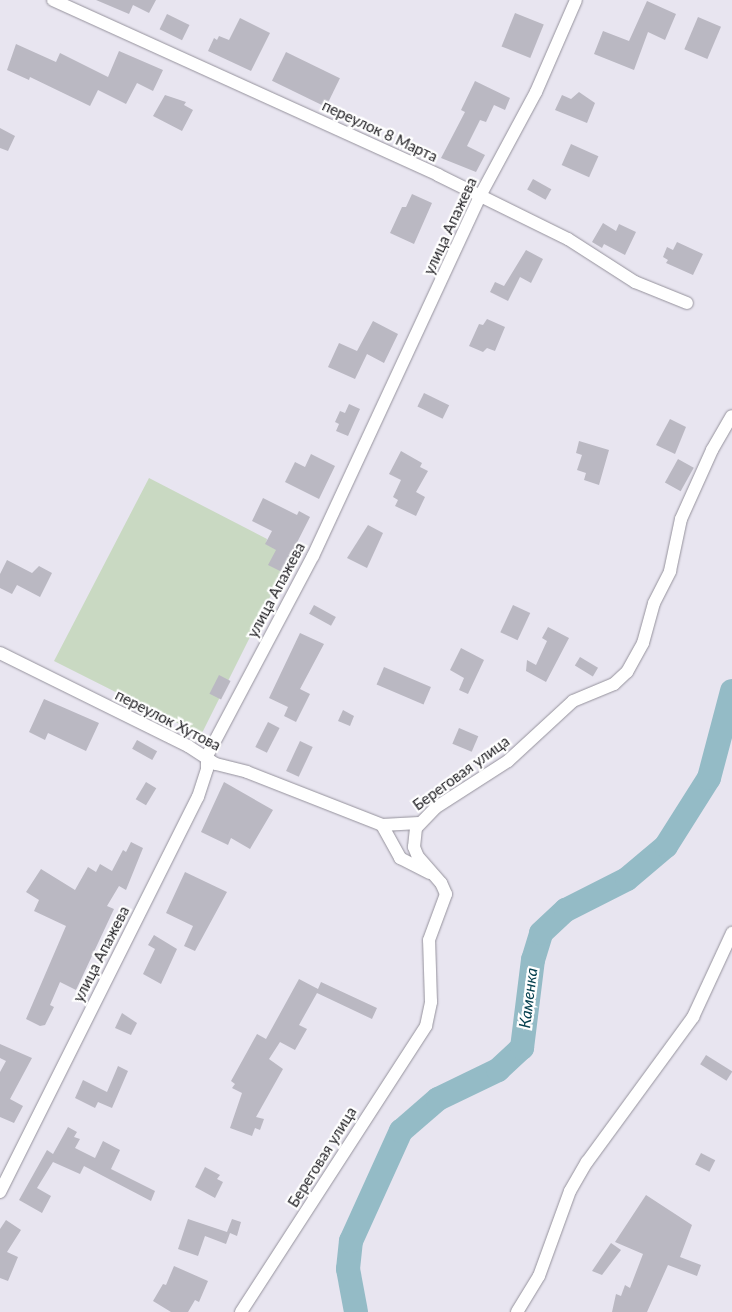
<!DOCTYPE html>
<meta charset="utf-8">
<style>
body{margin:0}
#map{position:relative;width:732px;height:1312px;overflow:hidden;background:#e8e5f0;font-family:Lato,sans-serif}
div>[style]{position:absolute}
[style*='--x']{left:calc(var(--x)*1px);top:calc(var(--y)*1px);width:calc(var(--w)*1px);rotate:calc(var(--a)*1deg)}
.green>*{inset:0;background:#c9d9c2}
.river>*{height:24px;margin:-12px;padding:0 12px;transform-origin:12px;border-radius:12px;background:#94bbc6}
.building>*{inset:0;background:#bab8c2;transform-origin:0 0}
.roads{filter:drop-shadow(0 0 1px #95929c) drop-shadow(0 0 1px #95929c)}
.minor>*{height:12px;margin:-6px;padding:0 6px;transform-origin:6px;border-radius:6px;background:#fff}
span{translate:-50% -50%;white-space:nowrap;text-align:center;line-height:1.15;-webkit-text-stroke:4.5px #fff;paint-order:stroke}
.street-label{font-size:15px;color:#242327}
.water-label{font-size:16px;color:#06414f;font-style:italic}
</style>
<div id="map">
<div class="green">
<div style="clip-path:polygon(149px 478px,267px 539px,266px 544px,290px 557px,201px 735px,54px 661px)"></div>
</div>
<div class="river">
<div style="--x:356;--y:1312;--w:44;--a:-100.5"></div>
<div style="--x:348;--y:1269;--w:28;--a:-84"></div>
<div style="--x:351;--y:1241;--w:121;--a:-65.6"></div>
<div style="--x:401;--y:1131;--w:49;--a:-40.9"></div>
<div style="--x:438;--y:1099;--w:67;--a:-25.8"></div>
<div style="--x:498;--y:1070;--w:33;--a:-43"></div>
<div style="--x:522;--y:1048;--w:89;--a:-82.9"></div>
<div style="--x:533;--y:960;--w:28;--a:-73"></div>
<div style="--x:541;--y:933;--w:34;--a:-43"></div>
<div style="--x:566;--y:910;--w:68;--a:-26.9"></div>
<div style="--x:627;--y:879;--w:51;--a:-40.2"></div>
<div style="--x:666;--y:846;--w:80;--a:-57.7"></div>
<div style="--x:709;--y:778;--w:90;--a:-75.2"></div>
</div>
<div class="building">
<div style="clip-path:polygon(96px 0,156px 0,149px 13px,133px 5px,129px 14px)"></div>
<div style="clip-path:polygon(647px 1px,676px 14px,665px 40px,648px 32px,634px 70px,594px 54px,603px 31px,629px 41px)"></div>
<div style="left:515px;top:13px;width:31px;height:36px;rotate:22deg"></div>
<div style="left:167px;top:14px;width:25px;height:17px;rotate:26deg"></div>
<div style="left:698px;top:17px;width:25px;height:35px;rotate:23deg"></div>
<div style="clip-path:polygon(240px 18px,270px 33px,251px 71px,208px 51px,214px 38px,217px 40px,219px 36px,229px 40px)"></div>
<div style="clip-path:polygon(16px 44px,56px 62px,60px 53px,108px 77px,119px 51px,163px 70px,153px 91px,137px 83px,126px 104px,98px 90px,90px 106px,30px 77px,29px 80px,7px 70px)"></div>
<div style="left:286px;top:52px;width:60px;height:32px;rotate:26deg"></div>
<div style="clip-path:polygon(475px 81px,510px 98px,505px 110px,494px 105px,486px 122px,480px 120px,467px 146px,485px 155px,476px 172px,441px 158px,465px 112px,461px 110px)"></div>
<div style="clip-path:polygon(579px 92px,595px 103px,587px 123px,555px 110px,562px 95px,571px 99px)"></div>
<div style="clip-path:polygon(165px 95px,186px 102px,184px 105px,193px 110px,182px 131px,153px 116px)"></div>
<div style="clip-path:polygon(0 128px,15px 136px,8px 151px,0 148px)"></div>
<div style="left:571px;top:144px;width:30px;height:23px;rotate:24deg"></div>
<div style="left:533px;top:179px;width:21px;height:12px;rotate:29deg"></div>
<div style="clip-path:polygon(412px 194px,432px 203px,414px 244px,390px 233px,402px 207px,406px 207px)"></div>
<div style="clip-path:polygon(603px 223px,616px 231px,619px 224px,636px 232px,625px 255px,604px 244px,602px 248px,592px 242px)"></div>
<div style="clip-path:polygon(677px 242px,703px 254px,693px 275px,666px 263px,668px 260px,663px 257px,667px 247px,673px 250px)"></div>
<div style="clip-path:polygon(526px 250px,543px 259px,531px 283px,520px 277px,508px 301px,490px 292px,495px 282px,504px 286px)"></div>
<div style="clip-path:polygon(487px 319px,505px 327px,495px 351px,487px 348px,483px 352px,469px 346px,479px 324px,483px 325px)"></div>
<div style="clip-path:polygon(373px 321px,398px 334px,384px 363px,367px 354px,355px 379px,328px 367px,339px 343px,357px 351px)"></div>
<div style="left:424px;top:393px;width:28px;height:15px;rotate:26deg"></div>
<div style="clip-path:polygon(349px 404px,360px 409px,348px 436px,336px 431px,339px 424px,335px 422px,340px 411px,345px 413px)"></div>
<div style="clip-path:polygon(670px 419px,686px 427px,675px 454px,656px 445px)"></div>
<div style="clip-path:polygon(579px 441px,609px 450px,599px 485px,584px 480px,586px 473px,577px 470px,582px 455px,576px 453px)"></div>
<div style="clip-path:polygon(401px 451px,422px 463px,420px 467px,428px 471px,416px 492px,425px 497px,416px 516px,395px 506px,398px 500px,393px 497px,401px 480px,389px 474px)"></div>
<div style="clip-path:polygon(311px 454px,335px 466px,319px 499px,285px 482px,295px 462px,305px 467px)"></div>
<div style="left:678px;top:459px;width:18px;height:27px;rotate:29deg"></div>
<div style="clip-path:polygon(263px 498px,297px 515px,299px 511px,310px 517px,282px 572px,268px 565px,276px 550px,265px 544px,272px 531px,252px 521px)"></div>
<div style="clip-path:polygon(368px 525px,383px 533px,367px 568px,347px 558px)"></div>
<div style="clip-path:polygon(7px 560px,32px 573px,39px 566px,52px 573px,40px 597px,17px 585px,12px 594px,0 588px,0 574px)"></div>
<div style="left:314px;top:605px;width:25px;height:10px;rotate:29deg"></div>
<div style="left:513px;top:605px;width:19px;height:30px;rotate:25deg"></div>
<div style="clip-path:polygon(548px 627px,569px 638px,546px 682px,526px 671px,527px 660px,536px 665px,547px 641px,542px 638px)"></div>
<div style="clip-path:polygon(300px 633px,324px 644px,300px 689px,310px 694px,296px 722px,284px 716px,288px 707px,269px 698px)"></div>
<div style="clip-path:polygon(461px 648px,484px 660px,468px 694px,459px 690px,464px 678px,450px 670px)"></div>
<div style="left:580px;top:657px;width:21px;height:10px;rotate:31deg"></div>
<div style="left:384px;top:667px;width:51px;height:19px;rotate:23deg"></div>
<div style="left:219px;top:675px;width:13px;height:21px;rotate:27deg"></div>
<div style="clip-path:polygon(44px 699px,99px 723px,86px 751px,48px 733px,45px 740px,29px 732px)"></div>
<div style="clip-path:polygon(343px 710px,354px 716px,350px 726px,338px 721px)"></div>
<div style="left:268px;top:722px;width:13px;height:28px;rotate:27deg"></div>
<div style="left:459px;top:728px;width:21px;height:17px;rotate:23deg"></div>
<div style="left:137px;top:740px;width:23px;height:10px;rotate:29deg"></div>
<div style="left:300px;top:741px;width:14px;height:33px;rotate:25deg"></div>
<div style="left:146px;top:782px;width:12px;height:20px;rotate:31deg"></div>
<div style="clip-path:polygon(224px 782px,273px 810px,250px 849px,231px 838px,228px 845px,201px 832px)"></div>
<div style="clip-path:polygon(131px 842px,143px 848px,126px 890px,119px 886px,107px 906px,114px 909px,76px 990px,60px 982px,50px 1005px,54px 1007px,45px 1025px,40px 1026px,26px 1019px,66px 926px,34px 911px,39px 900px,26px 892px,41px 869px,75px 890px,88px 867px,96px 872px,100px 864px,112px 871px,123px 850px,126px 852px)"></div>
<div style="clip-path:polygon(185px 872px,227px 892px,195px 951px,184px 946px,193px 926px,166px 913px)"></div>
<div style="clip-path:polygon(154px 935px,177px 949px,161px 984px,143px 974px,155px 949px,148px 945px)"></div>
<div style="clip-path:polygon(299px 979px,318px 989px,321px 982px,377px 1008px,372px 1019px,317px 993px,299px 1025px,307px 1029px,295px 1050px,280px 1042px,269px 1059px,283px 1069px,256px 1117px,264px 1119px,260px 1130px,255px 1128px,252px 1136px,230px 1128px,242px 1093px,232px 1088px,235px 1084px,231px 1081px,257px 1034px,266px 1039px)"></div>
<div style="clip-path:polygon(122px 1013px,137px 1023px,131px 1035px,115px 1028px)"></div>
<div style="clip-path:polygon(0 1044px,32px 1058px,10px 1099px,23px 1106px,14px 1123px,0 1117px,0 1072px,6px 1061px,0 1058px)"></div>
<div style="left:706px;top:1055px;width:31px;height:11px;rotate:32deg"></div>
<div style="clip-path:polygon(118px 1066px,128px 1071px,112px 1108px,98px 1102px,95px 1108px,75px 1098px,83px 1080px,107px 1092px)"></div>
<div style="clip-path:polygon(68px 1127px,77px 1132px,74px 1137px,80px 1139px,75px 1148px,95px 1158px,103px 1141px,120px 1150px,111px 1169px,155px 1191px,151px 1201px,84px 1166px,80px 1174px,53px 1162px,37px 1188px,51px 1196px,42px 1213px,19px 1200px,47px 1150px,53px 1154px)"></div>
<div style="left:701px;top:1153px;width:16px;height:13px;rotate:27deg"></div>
<div style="clip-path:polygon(205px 1167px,220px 1175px,217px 1179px,223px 1182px,215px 1198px,195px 1187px)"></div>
<div style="clip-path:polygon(646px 1195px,692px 1225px,680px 1257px,701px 1265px,697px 1276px,668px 1265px,647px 1312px,612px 1312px,616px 1294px,621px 1296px,625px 1285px,630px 1288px,643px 1254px,615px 1242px)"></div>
<div style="clip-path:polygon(188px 1219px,227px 1232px,232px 1219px,241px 1222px,237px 1236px,230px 1233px,226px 1244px,205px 1236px,198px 1256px,178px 1249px)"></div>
<div style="clip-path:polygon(6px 1220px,21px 1230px,7px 1252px,18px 1257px,8px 1281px,0 1278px,0 1229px)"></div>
<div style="clip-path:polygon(611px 1243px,621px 1250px,602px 1275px,592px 1271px)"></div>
<div style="clip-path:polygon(174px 1266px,208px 1281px,199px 1302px,195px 1300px,188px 1312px,171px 1312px,153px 1301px,163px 1284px,166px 1285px)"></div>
</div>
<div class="roads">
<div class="minor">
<div style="--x:53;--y:0;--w:423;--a:24.4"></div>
<div style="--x:438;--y:175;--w:145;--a:26.2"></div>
<div style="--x:568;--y:239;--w:80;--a:32.7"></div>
<div style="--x:635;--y:282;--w:56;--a:22"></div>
<div style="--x:0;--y:653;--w:210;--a:26.3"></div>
<div style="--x:188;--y:746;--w:33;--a:33"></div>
<div style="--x:216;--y:764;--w:32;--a:14"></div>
<div style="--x:247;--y:772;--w:145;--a:21.4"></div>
<div style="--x:419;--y:823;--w:37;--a:177"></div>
<div style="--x:382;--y:825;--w:38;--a:61"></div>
<div style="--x:400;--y:858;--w:33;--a:27"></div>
<div style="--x:0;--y:1192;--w:442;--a:-63.4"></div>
<div style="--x:198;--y:797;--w:29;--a:-72"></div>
<div style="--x:207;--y:769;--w:13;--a:-90"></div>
<div style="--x:207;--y:756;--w:226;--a:-62.1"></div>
<div style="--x:313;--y:556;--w:397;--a:-65.1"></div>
<div style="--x:480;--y:196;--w:118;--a:-61.7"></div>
<div style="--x:536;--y:92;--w:100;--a:-66.5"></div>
<div style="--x:241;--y:1312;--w:341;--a:-57.1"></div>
<div style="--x:426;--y:1026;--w:25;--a:-78"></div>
<div style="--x:431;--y:1002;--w:62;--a:-91.8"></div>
<div style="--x:429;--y:940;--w:49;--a:-69.7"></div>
<div style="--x:446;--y:894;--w:12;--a:-114"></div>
<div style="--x:441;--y:883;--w:35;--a:-131"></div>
<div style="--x:418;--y:857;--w:11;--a:-112"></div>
<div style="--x:414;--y:847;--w:19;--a:-84"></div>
<div style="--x:416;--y:828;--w:28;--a:-46"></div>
<div style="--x:435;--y:808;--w:87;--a:-32.8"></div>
<div style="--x:508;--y:761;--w:88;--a:-42.7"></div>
<div style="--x:573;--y:701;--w:44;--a:-22.5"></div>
<div style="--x:614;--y:684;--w:18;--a:-43"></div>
<div style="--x:627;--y:672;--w:33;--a:-61"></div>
<div style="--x:643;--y:643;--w:41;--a:-74.6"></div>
<div style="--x:654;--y:603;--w:36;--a:-63"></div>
<div style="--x:670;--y:571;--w:53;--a:-78.1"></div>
<div style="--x:681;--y:519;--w:76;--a:-65.8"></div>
<div style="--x:712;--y:450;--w:39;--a:-60"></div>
<div style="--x:517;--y:1312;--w:42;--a:-58.6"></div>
<div style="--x:539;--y:1276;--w:90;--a:-70"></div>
<div style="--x:570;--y:1191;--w:34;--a:-60"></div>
<div style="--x:587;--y:1162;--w:180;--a:-53.8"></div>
<div style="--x:693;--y:1017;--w:93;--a:-65.1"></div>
</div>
</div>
<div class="street-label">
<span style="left:380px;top:131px;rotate:25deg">переулок 8 Марта</span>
<span style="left:450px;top:226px;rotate:-65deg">улица Апажева</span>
<span style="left:276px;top:590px;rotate:-62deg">улица Апажева</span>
<span style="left:168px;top:720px;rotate:27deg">переулок Хутова</span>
<span style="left:461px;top:773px;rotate:-36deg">Береговая улица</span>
<span style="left:101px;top:954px;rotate:-63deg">улица Апажева</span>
<span style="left:322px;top:1157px;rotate:-58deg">Береговая улица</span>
</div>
<div class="water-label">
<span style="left:528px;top:998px;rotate:-83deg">Каменка</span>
</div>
</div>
